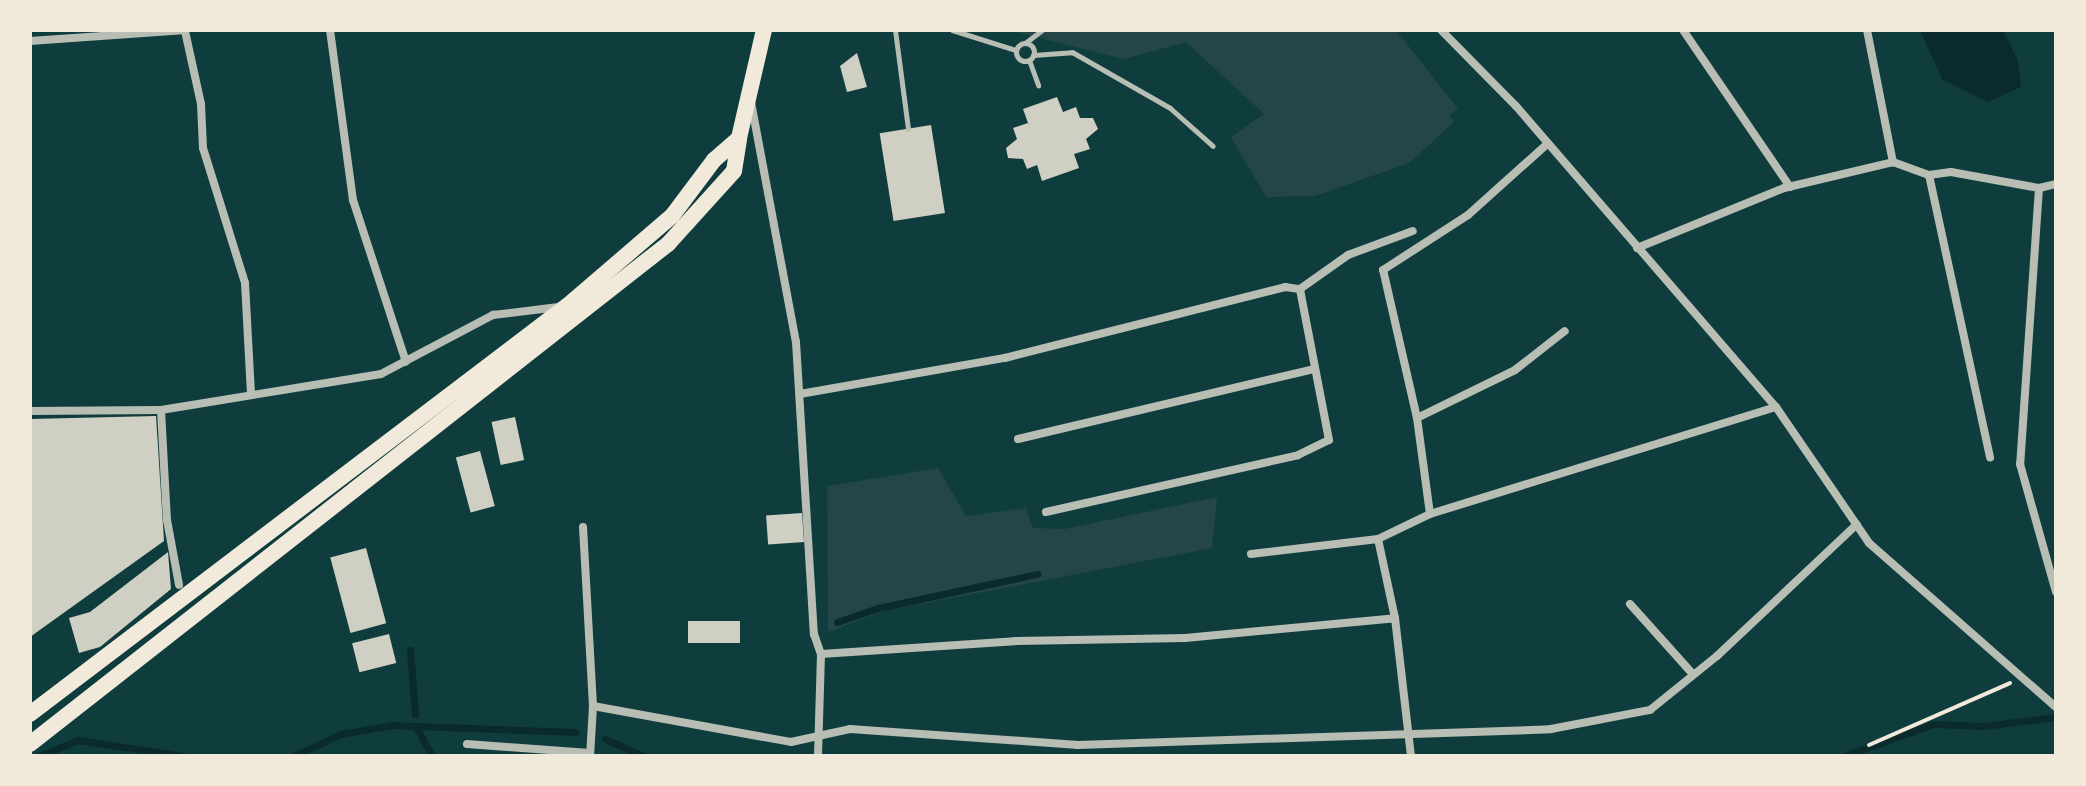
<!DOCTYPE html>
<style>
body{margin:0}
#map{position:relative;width:2086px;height:786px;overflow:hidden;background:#0f3d3e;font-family:Commissioner,sans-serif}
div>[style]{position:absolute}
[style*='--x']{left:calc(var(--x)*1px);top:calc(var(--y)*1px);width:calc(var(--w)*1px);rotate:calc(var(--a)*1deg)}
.green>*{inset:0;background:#244646}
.water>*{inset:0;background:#0a2a2b}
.stream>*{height:7px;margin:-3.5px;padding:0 3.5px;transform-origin:3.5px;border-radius:3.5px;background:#0a2a2b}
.building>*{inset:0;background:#cfcfc3;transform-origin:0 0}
.path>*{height:4px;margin:-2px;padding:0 2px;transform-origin:2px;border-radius:2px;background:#f1e9da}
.service>*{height:5px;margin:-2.5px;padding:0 2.5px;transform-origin:2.5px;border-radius:2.5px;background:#b8beb3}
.service>.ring{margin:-2.5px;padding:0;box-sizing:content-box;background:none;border:5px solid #b8beb3;border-radius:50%}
.minor>*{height:8px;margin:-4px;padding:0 4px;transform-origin:4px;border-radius:4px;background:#b8beb3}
.primary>*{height:16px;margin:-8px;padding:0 8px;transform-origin:8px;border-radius:8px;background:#f1e9da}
span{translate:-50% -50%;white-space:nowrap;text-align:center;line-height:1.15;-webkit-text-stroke:7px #f1e9da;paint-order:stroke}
.frame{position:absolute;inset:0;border:32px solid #f1e9da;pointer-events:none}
</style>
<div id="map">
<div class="green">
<div style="clip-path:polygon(1008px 30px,1396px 30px,1458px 109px,1449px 116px,1454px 122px,1409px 163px,1315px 196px,1266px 197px,1231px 137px,1264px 114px,1186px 42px,1124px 59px)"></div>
<div style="clip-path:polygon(938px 468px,966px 516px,1026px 508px,1033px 528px,1065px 529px,1217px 497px,1212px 548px,884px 611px,828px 632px,827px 486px)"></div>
</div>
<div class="water">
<div style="clip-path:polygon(1920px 30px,2003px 30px,2018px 61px,2021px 87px,1988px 102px,1942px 79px)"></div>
</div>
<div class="stream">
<div style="--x:837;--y:622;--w:43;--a:-18.9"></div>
<div style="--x:878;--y:608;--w:163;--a:-12.1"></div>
<div style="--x:410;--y:650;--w:64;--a:85.5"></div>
<div style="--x:416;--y:727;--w:33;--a:61"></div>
<div style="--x:605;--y:739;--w:43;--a:23.6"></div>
<div style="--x:39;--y:756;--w:42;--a:-22.3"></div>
<div style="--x:78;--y:740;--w:106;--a:8.7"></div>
<div style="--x:294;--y:756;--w:52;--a:-25.1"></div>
<div style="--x:341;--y:734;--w:51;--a:-10.2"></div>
<div style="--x:391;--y:725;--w:185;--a:2.2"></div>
<div style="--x:1844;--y:756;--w:96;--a:-19.6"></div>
<div style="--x:1934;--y:724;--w:49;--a:2.3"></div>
<div style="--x:1983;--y:726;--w:74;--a:-7"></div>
</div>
<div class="building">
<div style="clip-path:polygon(857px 53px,867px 87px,847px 92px,840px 66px)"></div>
<div style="clip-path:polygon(1057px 97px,1063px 112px,1076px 107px,1080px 118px,1093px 118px,1098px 129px,1086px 139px,1090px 149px,1074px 154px,1079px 168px,1042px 181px,1037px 165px,1027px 169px,1023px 159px,1008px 158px,1006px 148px,1017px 139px,1013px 128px,1028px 123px,1023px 109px)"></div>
<div style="left:931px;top:125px;width:89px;height:52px;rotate:81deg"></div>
<div style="clip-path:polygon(156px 416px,164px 541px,30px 637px,30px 419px)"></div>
<div style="left:515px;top:417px;width:44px;height:24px;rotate:78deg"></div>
<div style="left:480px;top:451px;width:57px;height:25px;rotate:75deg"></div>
<div style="left:802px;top:513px;width:29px;height:36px;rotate:86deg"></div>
<div style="left:366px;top:548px;width:78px;height:37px;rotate:75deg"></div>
<div style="clip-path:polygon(168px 552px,171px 589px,100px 647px,79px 653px,69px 618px,90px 612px)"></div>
<div style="left:740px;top:621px;width:22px;height:52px;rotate:90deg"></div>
<div style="left:389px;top:634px;width:30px;height:38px;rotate:76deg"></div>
</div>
<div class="path">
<div style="--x:1869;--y:745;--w:154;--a:-23.7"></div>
</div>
<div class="service">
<div style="--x:895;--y:30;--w:100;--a:82.5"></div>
<div style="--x:952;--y:30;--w:67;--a:17.4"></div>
<div style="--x:1025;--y:43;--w:21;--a:-37"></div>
<div class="ring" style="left:1016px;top:43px;width:13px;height:13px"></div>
<div style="--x:1033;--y:55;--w:39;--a:-4"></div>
<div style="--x:1072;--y:52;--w:113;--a:29.7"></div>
<div style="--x:1170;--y:108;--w:57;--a:41.5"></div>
<div style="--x:1029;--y:60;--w:27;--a:70"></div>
</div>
<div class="minor">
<div style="--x:330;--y:30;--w:172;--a:82.3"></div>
<div style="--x:353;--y:200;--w:170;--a:71.9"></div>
<div style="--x:1441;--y:30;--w:107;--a:45.4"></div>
<div style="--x:1516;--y:106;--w:398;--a:49.2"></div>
<div style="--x:1776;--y:407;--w:165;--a:55.6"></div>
<div style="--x:1869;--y:543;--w:249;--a:41.3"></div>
<div style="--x:1683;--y:30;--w:190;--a:55.7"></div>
<div style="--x:1867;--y:30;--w:135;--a:78.9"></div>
<div style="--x:185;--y:31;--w:75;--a:77.6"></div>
<div style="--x:201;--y:104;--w:44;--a:87.4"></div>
<div style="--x:203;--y:148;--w:141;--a:72.7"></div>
<div style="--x:245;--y:283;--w:112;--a:86.9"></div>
<div style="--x:30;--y:41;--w:156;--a:-4"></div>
<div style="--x:751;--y:102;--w:244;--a:79.4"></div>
<div style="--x:796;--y:342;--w:293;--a:86.5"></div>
<div style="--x:814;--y:634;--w:21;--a:71"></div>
<div style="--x:821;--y:654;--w:102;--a:91.7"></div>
<div style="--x:1929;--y:175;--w:289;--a:77.8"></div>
<div style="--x:2039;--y:188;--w:277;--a:93.9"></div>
<div style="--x:2020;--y:464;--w:133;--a:74.3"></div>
<div style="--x:1637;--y:248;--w:159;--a:-22.2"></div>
<div style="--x:1784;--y:188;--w:112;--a:-13.4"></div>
<div style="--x:1893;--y:162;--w:38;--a:20"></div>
<div style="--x:1929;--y:175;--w:22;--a:-8"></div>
<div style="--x:1951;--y:172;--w:89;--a:10.3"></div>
<div style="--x:2039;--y:188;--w:17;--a:-13"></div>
<div style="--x:800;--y:394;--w:208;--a:-10"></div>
<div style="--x:1005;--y:358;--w:289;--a:-14.2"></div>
<div style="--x:1285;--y:287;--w:15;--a:8"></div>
<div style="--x:1300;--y:289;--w:59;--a:-35.3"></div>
<div style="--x:1348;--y:255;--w:69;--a:-20.3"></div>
<div style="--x:161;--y:410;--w:110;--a:86.9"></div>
<div style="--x:167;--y:520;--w:66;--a:79.5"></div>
<div style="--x:30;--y:411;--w:131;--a:-0.4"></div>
<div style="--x:161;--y:410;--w:223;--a:-9.3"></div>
<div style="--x:381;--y:374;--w:127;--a:-27.8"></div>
<div style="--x:493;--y:315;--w:66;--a:-6.9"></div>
<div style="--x:1417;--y:418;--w:109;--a:-26.1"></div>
<div style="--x:1515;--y:370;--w:63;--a:-38"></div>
<div style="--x:1018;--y:439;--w:305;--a:-13.3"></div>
<div style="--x:1046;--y:512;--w:258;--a:-12.7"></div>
<div style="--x:1298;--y:455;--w:34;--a:-26"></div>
<div style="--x:1329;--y:440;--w:154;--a:-100.9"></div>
<div style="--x:1430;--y:514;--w:97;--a:-97.7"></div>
<div style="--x:1417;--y:418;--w:152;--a:-102.9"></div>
<div style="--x:1383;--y:270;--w:101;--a:-32.9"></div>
<div style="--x:1468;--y:215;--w:106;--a:-41.9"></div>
<div style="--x:583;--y:527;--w:179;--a:86.8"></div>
<div style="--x:593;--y:706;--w:50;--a:93.4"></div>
<div style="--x:1378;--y:539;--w:81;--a:77.9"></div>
<div style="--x:1395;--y:618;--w:139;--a:83.4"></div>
<div style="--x:1251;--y:554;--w:128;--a:-6.7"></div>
<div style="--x:1378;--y:539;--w:58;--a:-25.7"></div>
<div style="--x:1430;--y:514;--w:362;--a:-17.2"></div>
<div style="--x:1630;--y:604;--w:93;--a:48.1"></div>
<div style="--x:821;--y:654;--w:194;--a:-3.8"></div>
<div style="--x:1015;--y:641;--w:170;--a:-1"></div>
<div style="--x:1185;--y:638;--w:211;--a:-5.4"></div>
<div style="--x:593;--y:706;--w:201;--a:10.3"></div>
<div style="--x:791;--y:742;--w:60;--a:-12.4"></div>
<div style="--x:850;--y:729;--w:229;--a:4"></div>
<div style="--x:1078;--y:745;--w:473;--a:-1.9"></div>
<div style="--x:1551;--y:729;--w:101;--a:-10.9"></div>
<div style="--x:1650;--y:710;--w:86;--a:-38.9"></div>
<div style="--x:1717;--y:656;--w:192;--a:-43.3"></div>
<div style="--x:467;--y:744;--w:123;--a:4.2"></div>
</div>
<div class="primary">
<div style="--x:30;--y:714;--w:674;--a:-37.23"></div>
<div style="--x:567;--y:306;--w:138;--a:-40.6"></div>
<div style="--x:672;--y:216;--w:70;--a:-53.1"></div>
<div style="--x:714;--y:160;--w:33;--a:-41"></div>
<div style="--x:739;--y:138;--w:111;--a:-77"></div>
<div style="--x:30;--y:744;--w:811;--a:-38.09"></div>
<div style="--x:668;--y:244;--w:98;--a:-47.9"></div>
<div style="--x:734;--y:171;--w:33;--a:-81"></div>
</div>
<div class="frame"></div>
</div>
